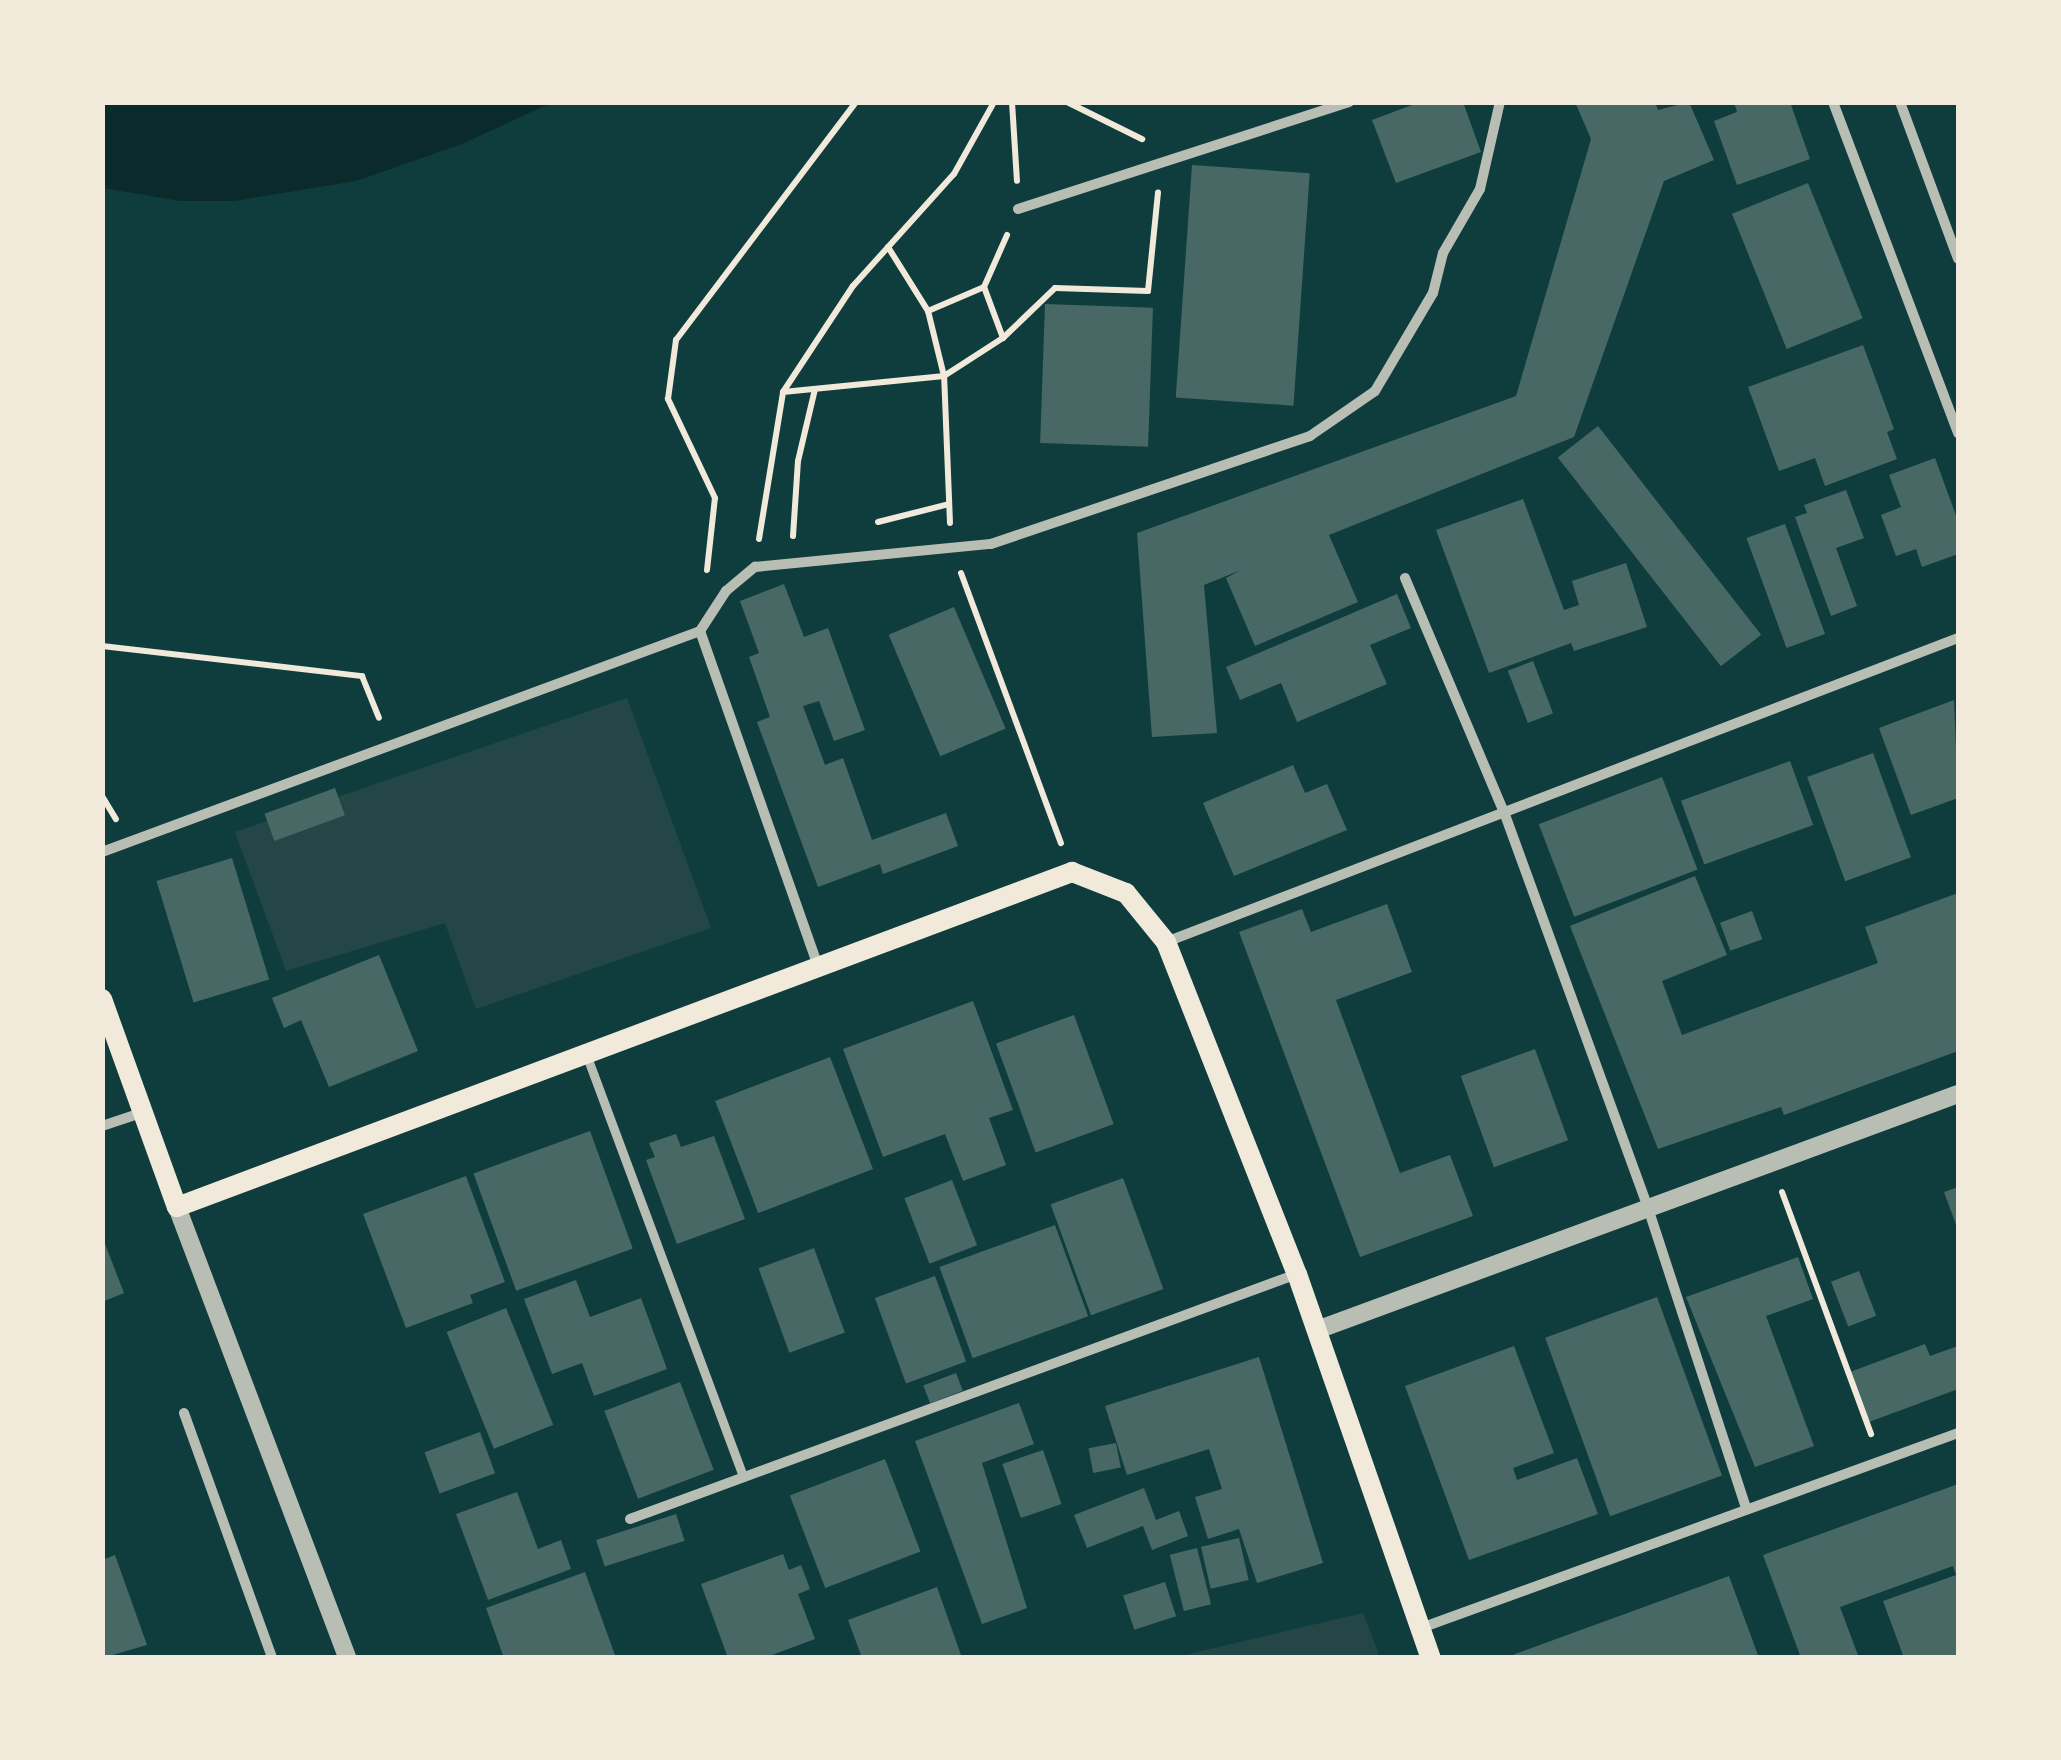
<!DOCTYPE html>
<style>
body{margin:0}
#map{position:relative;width:2061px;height:1760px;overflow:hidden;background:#0f3d3e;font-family:"Nunito Sans",sans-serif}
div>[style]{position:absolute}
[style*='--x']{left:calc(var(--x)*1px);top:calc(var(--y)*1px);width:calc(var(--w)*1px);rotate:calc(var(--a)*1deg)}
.green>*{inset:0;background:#244646}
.water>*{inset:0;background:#0a2a2b}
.building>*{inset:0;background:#486865;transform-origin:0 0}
.path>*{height:6px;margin:-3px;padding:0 3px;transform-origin:3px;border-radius:3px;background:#f1e9da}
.pedestrian>*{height:9px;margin:-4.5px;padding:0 4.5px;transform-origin:4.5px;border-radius:4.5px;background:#b8beb3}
.minor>*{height:10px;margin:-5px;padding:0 5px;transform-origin:5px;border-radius:5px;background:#b8beb3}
.tertiary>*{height:18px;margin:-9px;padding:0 9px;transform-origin:9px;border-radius:9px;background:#b8beb3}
.secondary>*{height:20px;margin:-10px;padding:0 10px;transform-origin:10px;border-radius:10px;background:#f1e9da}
span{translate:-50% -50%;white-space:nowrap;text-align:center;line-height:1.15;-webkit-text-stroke:8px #f1e9da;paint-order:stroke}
.frame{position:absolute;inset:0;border:105px solid #f1e9da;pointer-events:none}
</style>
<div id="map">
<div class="green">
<div style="clip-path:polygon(627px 698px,711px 928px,476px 1009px,445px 923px,286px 971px,235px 832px)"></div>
<div style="clip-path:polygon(1363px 1613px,1380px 1657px,1180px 1656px)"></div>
</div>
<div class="water">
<div style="clip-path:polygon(102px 103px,103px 102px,551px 103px,462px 144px,356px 181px,235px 201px,180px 201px,103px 188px)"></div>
</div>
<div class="building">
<div style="clip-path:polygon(1420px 102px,1463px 102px,1481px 152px,1396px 183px,1372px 120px)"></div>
<div style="clip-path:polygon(1575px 102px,1655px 102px,1658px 110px,1689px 102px,1714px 160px,1664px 181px,1574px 437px,1329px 535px,1358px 602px,1255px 646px,1226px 578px,1241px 570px,1204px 585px,1217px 733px,1152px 737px,1137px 533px,1516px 396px,1591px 139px)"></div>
<div style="clip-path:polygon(1734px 102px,1790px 102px,1810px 159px,1737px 185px,1714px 121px,1737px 112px)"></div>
<div style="left:1192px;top:165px;width:118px;height:233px;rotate:4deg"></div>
<div style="left:1808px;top:183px;width:146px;height:82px;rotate:68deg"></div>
<div style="left:1045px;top:304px;width:108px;height:139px;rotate:2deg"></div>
<div style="clip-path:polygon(1863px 345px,1894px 429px,1887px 432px,1897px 459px,1825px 486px,1815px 458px,1779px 471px,1748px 387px)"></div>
<div style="left:1598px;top:426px;width:265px;height:51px;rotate:52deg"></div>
<div style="clip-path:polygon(1935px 458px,1958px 521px,1958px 554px,1922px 567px,1916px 549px,1896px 556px,1881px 515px,1901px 507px,1889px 475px)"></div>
<div style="clip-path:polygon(1846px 490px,1864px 538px,1836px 548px,1857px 606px,1831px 616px,1795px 517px,1807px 513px,1804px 505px)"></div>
<div style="clip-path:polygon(1523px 499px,1564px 610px,1579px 605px,1572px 581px,1626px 563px,1647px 627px,1574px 651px,1571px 643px,1489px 673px,1436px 530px)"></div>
<div style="left:1785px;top:524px;width:117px;height:41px;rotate:70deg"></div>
<div style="clip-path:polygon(784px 584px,804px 637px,828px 628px,865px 730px,834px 741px,819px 701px,803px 706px,825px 765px,843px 758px,872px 840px,946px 813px,958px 846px,883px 874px,880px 864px,818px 887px,757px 722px,770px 717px,749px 657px,759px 653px,740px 601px)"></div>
<div style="clip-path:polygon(1397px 594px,1411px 628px,1370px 645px,1387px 684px,1297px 722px,1281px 683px,1240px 700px,1226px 667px)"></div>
<div style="left:954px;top:607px;width:132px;height:71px;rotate:67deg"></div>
<div style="left:1533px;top:661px;width:56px;height:27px;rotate:69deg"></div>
<div style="clip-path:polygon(1954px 700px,1958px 798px,1911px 815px,1879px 728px)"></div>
<div style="left:1873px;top:753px;width:111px;height:70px;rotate:70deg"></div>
<div style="left:1790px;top:761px;width:68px;height:116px;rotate:70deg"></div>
<div style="clip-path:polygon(1293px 765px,1305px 793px,1327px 784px,1347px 830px,1234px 876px,1203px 803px)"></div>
<div style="left:1662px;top:777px;width:99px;height:132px;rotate:69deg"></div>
<div style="left:335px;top:788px;width:29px;height:75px;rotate:70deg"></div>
<div style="left:232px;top:858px;width:127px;height:79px;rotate:73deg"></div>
<div style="clip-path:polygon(1695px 876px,1727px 955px,1662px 981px,1682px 1035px,1878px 963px,1865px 927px,1958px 893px,1958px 1051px,1784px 1115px,1781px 1107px,1658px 1149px,1570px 926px)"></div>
<div style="clip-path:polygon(1387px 904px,1412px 972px,1336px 1000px,1400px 1173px,1450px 1155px,1473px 1216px,1360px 1257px,1239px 932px,1302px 909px,1311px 932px)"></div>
<div style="left:1752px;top:911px;width:30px;height:34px;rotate:70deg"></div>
<div style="clip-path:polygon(379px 955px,418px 1051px,329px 1087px,301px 1020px,284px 1028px,272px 998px)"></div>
<div style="clip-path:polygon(973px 1001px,1013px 1110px,989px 1118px,1006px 1165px,963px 1181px,945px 1134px,883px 1157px,843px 1049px)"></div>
<div style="left:1074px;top:1015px;width:116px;height:83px;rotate:70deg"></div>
<div style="left:1535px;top:1049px;width:97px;height:79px;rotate:70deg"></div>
<div style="left:830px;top:1057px;width:120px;height:123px;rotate:69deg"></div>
<div style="left:590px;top:1131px;width:125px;height:124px;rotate:70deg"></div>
<div style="clip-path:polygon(676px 1134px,681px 1147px,714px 1136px,745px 1219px,677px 1244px,646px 1160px,655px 1157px,649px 1143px)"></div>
<div style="clip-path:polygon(466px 1176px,505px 1282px,470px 1295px,473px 1303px,406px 1328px,363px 1214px)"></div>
<div style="left:1123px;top:1178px;width:118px;height:77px;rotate:70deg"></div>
<div style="left:952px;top:1180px;width:70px;height:51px;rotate:69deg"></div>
<div style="clip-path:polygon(1958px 1187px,1958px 1230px,1944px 1192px)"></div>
<div style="left:1055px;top:1225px;width:97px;height:123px;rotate:70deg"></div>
<div style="clip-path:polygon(102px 1236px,124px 1293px,102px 1302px)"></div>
<div style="left:814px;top:1248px;width:90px;height:59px;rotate:70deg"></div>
<div style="clip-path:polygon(1798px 1257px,1813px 1299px,1766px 1316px,1814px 1446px,1755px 1467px,1686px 1297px)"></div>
<div style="left:1859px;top:1271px;width:48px;height:30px;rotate:69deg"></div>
<div style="left:935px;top:1276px;width:91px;height:64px;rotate:70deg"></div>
<div style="clip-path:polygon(576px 1280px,590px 1317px,641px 1298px,667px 1369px,594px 1396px,582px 1363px,552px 1374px,524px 1299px)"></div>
<div style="left:1657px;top:1297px;width:190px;height:119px;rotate:70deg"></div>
<div style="left:506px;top:1308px;width:126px;height:64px;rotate:68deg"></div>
<div style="clip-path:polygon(1925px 1344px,1930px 1356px,1958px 1346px,1958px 1389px,1869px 1422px,1850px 1372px)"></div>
<div style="clip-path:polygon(1514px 1346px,1554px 1453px,1513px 1468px,1517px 1480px,1577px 1458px,1598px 1514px,1469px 1560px,1405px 1386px)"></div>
<div style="clip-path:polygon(1259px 1357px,1323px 1563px,1257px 1583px,1239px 1529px,1208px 1539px,1195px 1497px,1222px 1489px,1209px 1449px,1127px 1475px,1105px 1406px)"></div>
<div style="left:956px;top:1373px;width:19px;height:35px;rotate:69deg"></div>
<div style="left:680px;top:1382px;width:94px;height:81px;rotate:69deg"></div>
<div style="clip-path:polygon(1019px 1403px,1034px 1444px,982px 1463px,1027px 1608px,982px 1624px,915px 1441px)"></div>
<div style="left:480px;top:1432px;width:44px;height:59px;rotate:70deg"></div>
<div style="left:1116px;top:1443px;width:25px;height:28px;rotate:79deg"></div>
<div style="left:1043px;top:1450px;width:57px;height:43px;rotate:71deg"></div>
<div style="left:885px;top:1459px;width:99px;height:102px;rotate:69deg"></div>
<div style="clip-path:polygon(1958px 1484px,1958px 1658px,1904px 1658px,1883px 1601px,1956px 1575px,1953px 1566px,1840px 1607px,1859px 1658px,1801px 1658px,1763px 1555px)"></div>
<div style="clip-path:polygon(1144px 1488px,1156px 1520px,1179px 1511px,1188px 1536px,1152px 1550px,1143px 1526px,1087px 1548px,1074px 1515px)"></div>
<div style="clip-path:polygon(517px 1492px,538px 1549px,561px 1540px,571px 1569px,488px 1600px,456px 1514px)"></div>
<div style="left:676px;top:1514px;width:28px;height:84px;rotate:72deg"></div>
<div style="left:1239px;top:1538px;width:43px;height:39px;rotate:77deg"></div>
<div style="left:1197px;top:1548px;width:58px;height:28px;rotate:76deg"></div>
<div style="clip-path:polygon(783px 1554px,789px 1570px,801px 1565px,810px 1589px,798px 1594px,815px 1639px,764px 1658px,728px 1658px,701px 1584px)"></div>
<div style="clip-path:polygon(115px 1555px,147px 1645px,102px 1658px,102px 1560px)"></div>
<div style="clip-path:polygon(585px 1572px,616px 1658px,504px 1658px,486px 1608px)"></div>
<div style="clip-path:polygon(1729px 1576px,1759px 1658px,1507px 1658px,1507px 1657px)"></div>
<div style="left:1165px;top:1582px;width:36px;height:44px;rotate:72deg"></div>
<div style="clip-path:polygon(937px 1587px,962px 1658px,862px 1658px,848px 1620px)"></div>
</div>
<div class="path">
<div style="--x:1012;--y:102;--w:79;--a:86.4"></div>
<div style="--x:1067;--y:102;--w:84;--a:26.3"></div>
<div style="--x:888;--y:247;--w:75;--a:58"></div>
<div style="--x:1003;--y:338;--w:72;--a:-43.9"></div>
<div style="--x:1055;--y:288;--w:93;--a:1.8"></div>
<div style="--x:1148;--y:291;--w:99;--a:-84.2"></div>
<div style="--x:783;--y:392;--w:162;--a:-5.7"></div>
<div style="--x:944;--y:376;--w:67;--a:-103.8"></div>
<div style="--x:928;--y:311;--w:61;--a:-23.2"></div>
<div style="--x:878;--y:522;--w:73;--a:-14.2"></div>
<div style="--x:950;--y:523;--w:147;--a:-92.3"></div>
<div style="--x:944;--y:376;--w:70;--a:-32.8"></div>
<div style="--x:1003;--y:338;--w:54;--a:-110.4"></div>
<div style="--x:984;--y:287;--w:57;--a:-66.1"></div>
<div style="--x:793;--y:536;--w:75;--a:-86.2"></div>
<div style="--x:798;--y:461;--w:74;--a:-76.7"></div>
<div style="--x:759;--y:539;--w:149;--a:-80.7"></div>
<div style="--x:783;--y:392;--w:127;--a:-56.6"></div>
<div style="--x:853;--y:286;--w:151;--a:-48"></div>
<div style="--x:954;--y:174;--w:82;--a:-60.9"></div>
<div style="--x:707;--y:570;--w:72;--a:-83.7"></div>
<div style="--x:715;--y:498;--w:110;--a:-115.4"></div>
<div style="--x:668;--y:399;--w:60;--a:-82.3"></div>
<div style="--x:676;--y:340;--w:298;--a:-52.9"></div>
<div style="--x:961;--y:573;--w:288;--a:69.7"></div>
<div style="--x:102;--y:646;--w:262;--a:6.6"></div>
<div style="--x:362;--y:676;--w:45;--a:68"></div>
<div style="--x:102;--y:796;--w:27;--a:59"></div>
<div style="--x:1782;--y:1192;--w:258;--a:69.8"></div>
</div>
<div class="pedestrian">
<div style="--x:586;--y:1054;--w:451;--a:69.6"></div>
</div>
<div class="minor">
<div style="--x:1833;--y:102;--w:354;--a:69.3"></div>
<div style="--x:1900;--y:102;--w:167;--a:69.7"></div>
<div style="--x:1018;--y:209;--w:348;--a:-17.9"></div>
<div style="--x:1405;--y:578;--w:254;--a:67.1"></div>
<div style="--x:1504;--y:812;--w:421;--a:70"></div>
<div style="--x:1648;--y:1208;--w:315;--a:71.9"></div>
<div style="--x:700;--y:631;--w:48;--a:-57"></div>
<div style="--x:726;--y:591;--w:38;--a:-40"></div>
<div style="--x:755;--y:567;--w:237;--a:-5.6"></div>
<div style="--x:991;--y:544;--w:337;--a:-18.7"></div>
<div style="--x:1310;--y:436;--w:79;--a:-34.7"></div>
<div style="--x:1375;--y:391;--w:114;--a:-59.4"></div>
<div style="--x:1433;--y:293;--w:41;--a:-76"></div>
<div style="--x:1443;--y:253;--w:74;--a:-60"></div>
<div style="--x:1480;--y:189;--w:89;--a:-77.1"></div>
<div style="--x:102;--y:852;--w:638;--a:-20.28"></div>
<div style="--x:700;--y:631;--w:352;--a:70.6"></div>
<div style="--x:1166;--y:942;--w:848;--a:-21"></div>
<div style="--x:102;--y:1126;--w:41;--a:-18.4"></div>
<div style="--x:184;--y:1413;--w:260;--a:70.2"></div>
<div style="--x:630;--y:1519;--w:711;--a:-20.17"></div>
<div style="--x:1421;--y:1628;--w:571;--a:-19.96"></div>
</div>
<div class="tertiary">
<div style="--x:177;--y:1207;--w:482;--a:69.3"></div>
<div style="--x:1317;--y:1330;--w:683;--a:-20.21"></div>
</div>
<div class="secondary">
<div style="--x:102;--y:999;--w:221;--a:70.2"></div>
<div style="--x:177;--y:1207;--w:956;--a:-20.52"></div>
<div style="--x:1072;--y:872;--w:58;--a:21.3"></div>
<div style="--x:1126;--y:893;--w:63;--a:50.8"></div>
<div style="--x:1166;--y:942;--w:357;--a:68.5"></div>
<div style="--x:1297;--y:1274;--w:407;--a:70.8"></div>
</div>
<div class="frame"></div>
</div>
